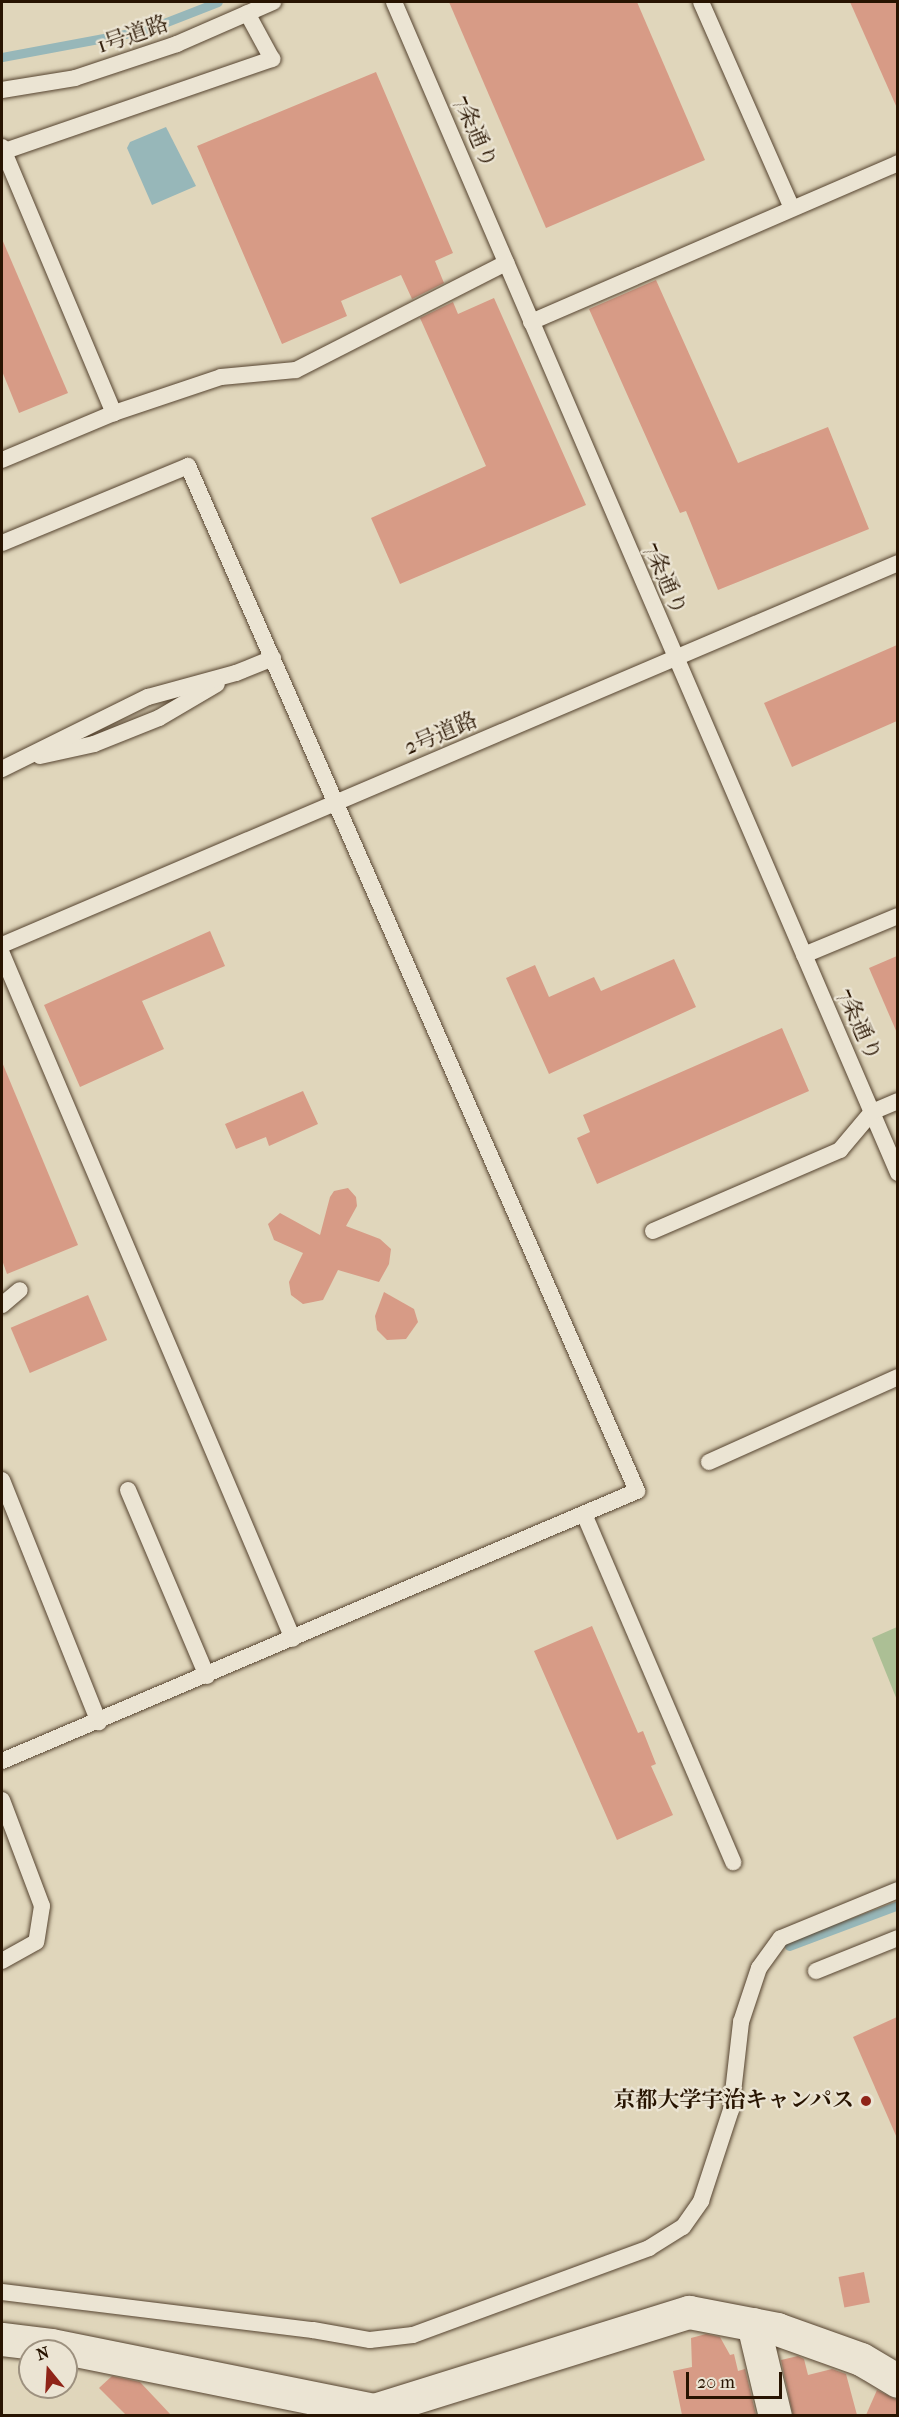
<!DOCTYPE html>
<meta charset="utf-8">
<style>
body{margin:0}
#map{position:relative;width:899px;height:2417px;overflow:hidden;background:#e0d6bb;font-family:"IM FELL French Canon","Noto Serif JP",serif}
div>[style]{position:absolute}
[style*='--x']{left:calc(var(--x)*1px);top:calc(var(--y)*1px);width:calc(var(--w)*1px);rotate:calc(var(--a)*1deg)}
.green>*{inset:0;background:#acbf95}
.water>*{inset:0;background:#97b7b9}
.stream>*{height:9px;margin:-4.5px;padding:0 4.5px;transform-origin:4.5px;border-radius:4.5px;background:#97b7b9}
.building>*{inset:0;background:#d79b86;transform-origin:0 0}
.roads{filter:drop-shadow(0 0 2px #564430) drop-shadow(0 0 2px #564430)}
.service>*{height:16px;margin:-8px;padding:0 8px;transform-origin:8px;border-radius:8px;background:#ebe4d3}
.minor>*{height:33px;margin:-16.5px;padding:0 16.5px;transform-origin:16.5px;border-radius:16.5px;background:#ebe4d3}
.dots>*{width:16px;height:16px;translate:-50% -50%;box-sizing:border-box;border:3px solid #ebe4d3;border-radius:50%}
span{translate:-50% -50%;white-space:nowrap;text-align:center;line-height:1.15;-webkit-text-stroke:4.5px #ebe4d3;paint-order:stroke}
.street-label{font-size:22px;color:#281401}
.poi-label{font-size:22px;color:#281401;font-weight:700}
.right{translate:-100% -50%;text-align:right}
.frame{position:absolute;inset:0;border:3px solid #281401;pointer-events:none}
.north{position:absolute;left:18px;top:2339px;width:60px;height:60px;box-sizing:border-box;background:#ebe4d3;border:2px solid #9d917f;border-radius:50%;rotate:342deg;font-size:16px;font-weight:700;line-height:24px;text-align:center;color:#281401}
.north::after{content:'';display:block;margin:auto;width:21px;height:27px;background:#8f2418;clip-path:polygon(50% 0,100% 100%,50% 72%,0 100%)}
.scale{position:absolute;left:686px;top:2372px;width:96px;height:27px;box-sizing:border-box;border:3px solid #281401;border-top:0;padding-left:8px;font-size:18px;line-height:21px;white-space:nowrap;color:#281401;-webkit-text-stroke:4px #ebe4d3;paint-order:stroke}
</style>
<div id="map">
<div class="green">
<div style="clip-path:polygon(897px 1627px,897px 1700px,872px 1638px)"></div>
</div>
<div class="water">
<div style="clip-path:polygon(166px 127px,196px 186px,152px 205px,127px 148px,130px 142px)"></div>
</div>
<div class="stream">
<div style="--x:2;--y:57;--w:147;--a:-10.6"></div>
<div style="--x:146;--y:30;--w:77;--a:-21.3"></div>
<div style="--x:789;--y:1946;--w:116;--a:-20.6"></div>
</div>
<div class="building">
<div style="clip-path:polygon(449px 2px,637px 2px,705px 160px,546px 228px)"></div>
<div style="clip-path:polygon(850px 2px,897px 2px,897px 108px)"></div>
<div style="clip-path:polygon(376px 72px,453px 253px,435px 261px,444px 283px,412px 299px,401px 275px,341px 301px,347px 316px,282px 344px,197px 146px)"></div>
<div style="clip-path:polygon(2px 239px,68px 393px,19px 413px,2px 371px)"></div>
<div style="clip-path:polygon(656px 280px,738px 463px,828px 427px,869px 529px,718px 590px,686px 511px,680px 513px,589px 309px)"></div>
<div style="clip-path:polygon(494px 298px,586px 505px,400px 584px,371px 518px,486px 466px,420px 318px,453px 302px,458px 314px)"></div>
<div style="clip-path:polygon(897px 645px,897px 721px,792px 767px,764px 703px)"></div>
<div style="clip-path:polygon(210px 931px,225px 966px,142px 1001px,164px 1049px,80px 1087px,44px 1005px)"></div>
<div style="clip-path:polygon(897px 956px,897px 1033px,869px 968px)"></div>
<div style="clip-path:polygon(674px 959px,696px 1007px,549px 1074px,506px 978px,535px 965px,549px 997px,594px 977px,601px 991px)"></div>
<div style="clip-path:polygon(782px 1028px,809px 1091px,597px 1184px,577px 1138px,590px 1132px,583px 1115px)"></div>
<div style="clip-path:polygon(2px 1062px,78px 1245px,7px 1274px,2px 1260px)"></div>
<div style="clip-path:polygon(303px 1091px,318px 1124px,269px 1146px,266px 1137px,236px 1149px,225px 1124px)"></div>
<div style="clip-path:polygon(348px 1188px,356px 1197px,357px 1206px,346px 1226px,380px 1239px,391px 1249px,389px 1264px,379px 1282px,338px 1270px,323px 1300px,303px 1304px,291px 1295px,289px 1282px,303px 1253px,274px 1240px,268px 1224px,280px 1213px,320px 1235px,330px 1197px,334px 1191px)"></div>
<div style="clip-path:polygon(384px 1292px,414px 1309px,418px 1322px,406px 1339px,387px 1340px,377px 1330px,375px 1316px)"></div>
<div style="left:88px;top:1295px;width:49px;height:84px;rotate:67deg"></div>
<div style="clip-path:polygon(592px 1626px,638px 1733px,643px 1731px,656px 1764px,651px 1766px,673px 1815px,617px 1840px,534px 1651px)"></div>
<div style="clip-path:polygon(897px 2017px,897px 2138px,853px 2037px)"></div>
<div style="left:864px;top:2272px;width:31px;height:26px;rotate:79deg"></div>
<div style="clip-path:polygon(706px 2334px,720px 2337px,730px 2355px,734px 2354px,738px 2371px,745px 2369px,756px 2415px,682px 2415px,673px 2371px,692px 2367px,691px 2338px)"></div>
<div style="clip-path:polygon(798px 2356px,804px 2359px,808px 2375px,832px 2369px,846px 2374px,857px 2415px,793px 2415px,781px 2360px)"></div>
<div style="clip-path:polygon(112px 2376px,140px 2382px,171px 2415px,126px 2415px,99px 2388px)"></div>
<div style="clip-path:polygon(877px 2390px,897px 2400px,897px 2415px,866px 2415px)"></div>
</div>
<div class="roads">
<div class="service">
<div style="--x:394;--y:2;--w:1275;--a:66.71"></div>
<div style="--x:701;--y:2;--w:225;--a:66.2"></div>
<div style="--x:2;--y:90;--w:74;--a:-9.3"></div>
<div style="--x:75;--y:78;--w:108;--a:-18.4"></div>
<div style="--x:177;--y:44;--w:105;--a:-23.6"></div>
<div style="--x:2;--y:147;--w:289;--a:67.2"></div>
<div style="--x:2;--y:152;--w:286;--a:-19"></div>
<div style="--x:272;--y:59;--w:52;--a:-118.5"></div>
<div style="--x:531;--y:322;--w:400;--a:-23.4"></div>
<div style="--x:2;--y:460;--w:121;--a:-22.8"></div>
<div style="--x:114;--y:413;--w:113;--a:-18.6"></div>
<div style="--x:221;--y:377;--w:75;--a:-5.3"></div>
<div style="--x:296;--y:370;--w:236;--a:-27"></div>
<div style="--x:2;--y:543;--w:201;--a:-22.5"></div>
<div style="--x:188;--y:466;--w:1119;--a:66.34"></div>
<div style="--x:637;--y:1491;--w:690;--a:156.96"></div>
<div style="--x:40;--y:756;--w:55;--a:-12.5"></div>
<div style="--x:94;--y:744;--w:70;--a:-21.8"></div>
<div style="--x:159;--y:718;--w:67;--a:-30.4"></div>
<div style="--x:2;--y:769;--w:163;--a:-26.3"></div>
<div style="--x:148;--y:697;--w:91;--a:-15.3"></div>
<div style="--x:236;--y:673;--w:40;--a:-22"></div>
<div style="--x:2;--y:945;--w:974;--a:-23.09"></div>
<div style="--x:2;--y:954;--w:744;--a:66.98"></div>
<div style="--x:804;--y:955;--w:102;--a:-22.5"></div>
<div style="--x:653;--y:1231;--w:204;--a:-23.4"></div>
<div style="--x:840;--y:1150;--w:50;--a:-49.9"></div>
<div style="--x:872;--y:1112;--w:28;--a:-23"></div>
<div style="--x:2;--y:1305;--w:23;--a:-40"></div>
<div style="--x:709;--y:1462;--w:207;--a:-24.2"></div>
<div style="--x:2;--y:1480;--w:261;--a:68.2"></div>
<div style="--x:128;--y:1490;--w:202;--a:67"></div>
<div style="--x:584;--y:1514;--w:379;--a:66.8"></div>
<div style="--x:2;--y:1800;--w:113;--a:69.3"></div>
<div style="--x:42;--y:1906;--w:36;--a:99"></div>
<div style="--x:36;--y:1942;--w:39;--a:151"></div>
<div style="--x:816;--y:1971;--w:88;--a:-21.9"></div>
<div style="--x:2;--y:2292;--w:313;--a:7"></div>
<div style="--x:313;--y:2330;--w:58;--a:10"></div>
<div style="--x:370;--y:2340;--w:43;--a:-6.6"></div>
<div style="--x:413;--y:2335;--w:252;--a:-20.2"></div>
<div style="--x:649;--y:2248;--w:40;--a:-32"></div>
<div style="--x:683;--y:2227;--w:32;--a:-55"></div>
<div style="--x:701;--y:2201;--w:96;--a:-71.8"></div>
<div style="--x:731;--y:2110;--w:89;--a:-83.5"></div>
<div style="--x:741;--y:2022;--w:57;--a:-71.6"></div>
<div style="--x:759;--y:1968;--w:37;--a:-54"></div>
<div style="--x:781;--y:1938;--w:126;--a:-22.3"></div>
</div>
<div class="minor">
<div style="--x:753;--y:2324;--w:95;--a:76.6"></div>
<div style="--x:2;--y:2339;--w:49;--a:7"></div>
<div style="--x:51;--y:2345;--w:329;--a:11.4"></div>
<div style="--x:374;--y:2410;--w:330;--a:-17.3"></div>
<div style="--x:689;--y:2312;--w:90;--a:10.9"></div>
<div style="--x:777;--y:2329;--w:89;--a:19.7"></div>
<div style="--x:861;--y:2359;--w:43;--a:30.7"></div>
</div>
</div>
<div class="dots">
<div style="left:866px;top:2101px;background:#8f2418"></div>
</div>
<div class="street-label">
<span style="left:133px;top:35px;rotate:-19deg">1号道路</span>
<span style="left:475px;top:132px;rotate:67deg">7条通り</span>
<span style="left:665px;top:579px;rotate:67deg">7条通り</span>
<span style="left:441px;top:734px;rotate:-23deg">2号道路</span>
<span style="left:859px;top:1025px;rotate:66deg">7条通り</span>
</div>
<div class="poi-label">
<span class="right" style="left:854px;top:2101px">京都大学宇治キャンパス</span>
</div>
<div class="frame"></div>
<div class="north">N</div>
<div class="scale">20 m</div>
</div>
